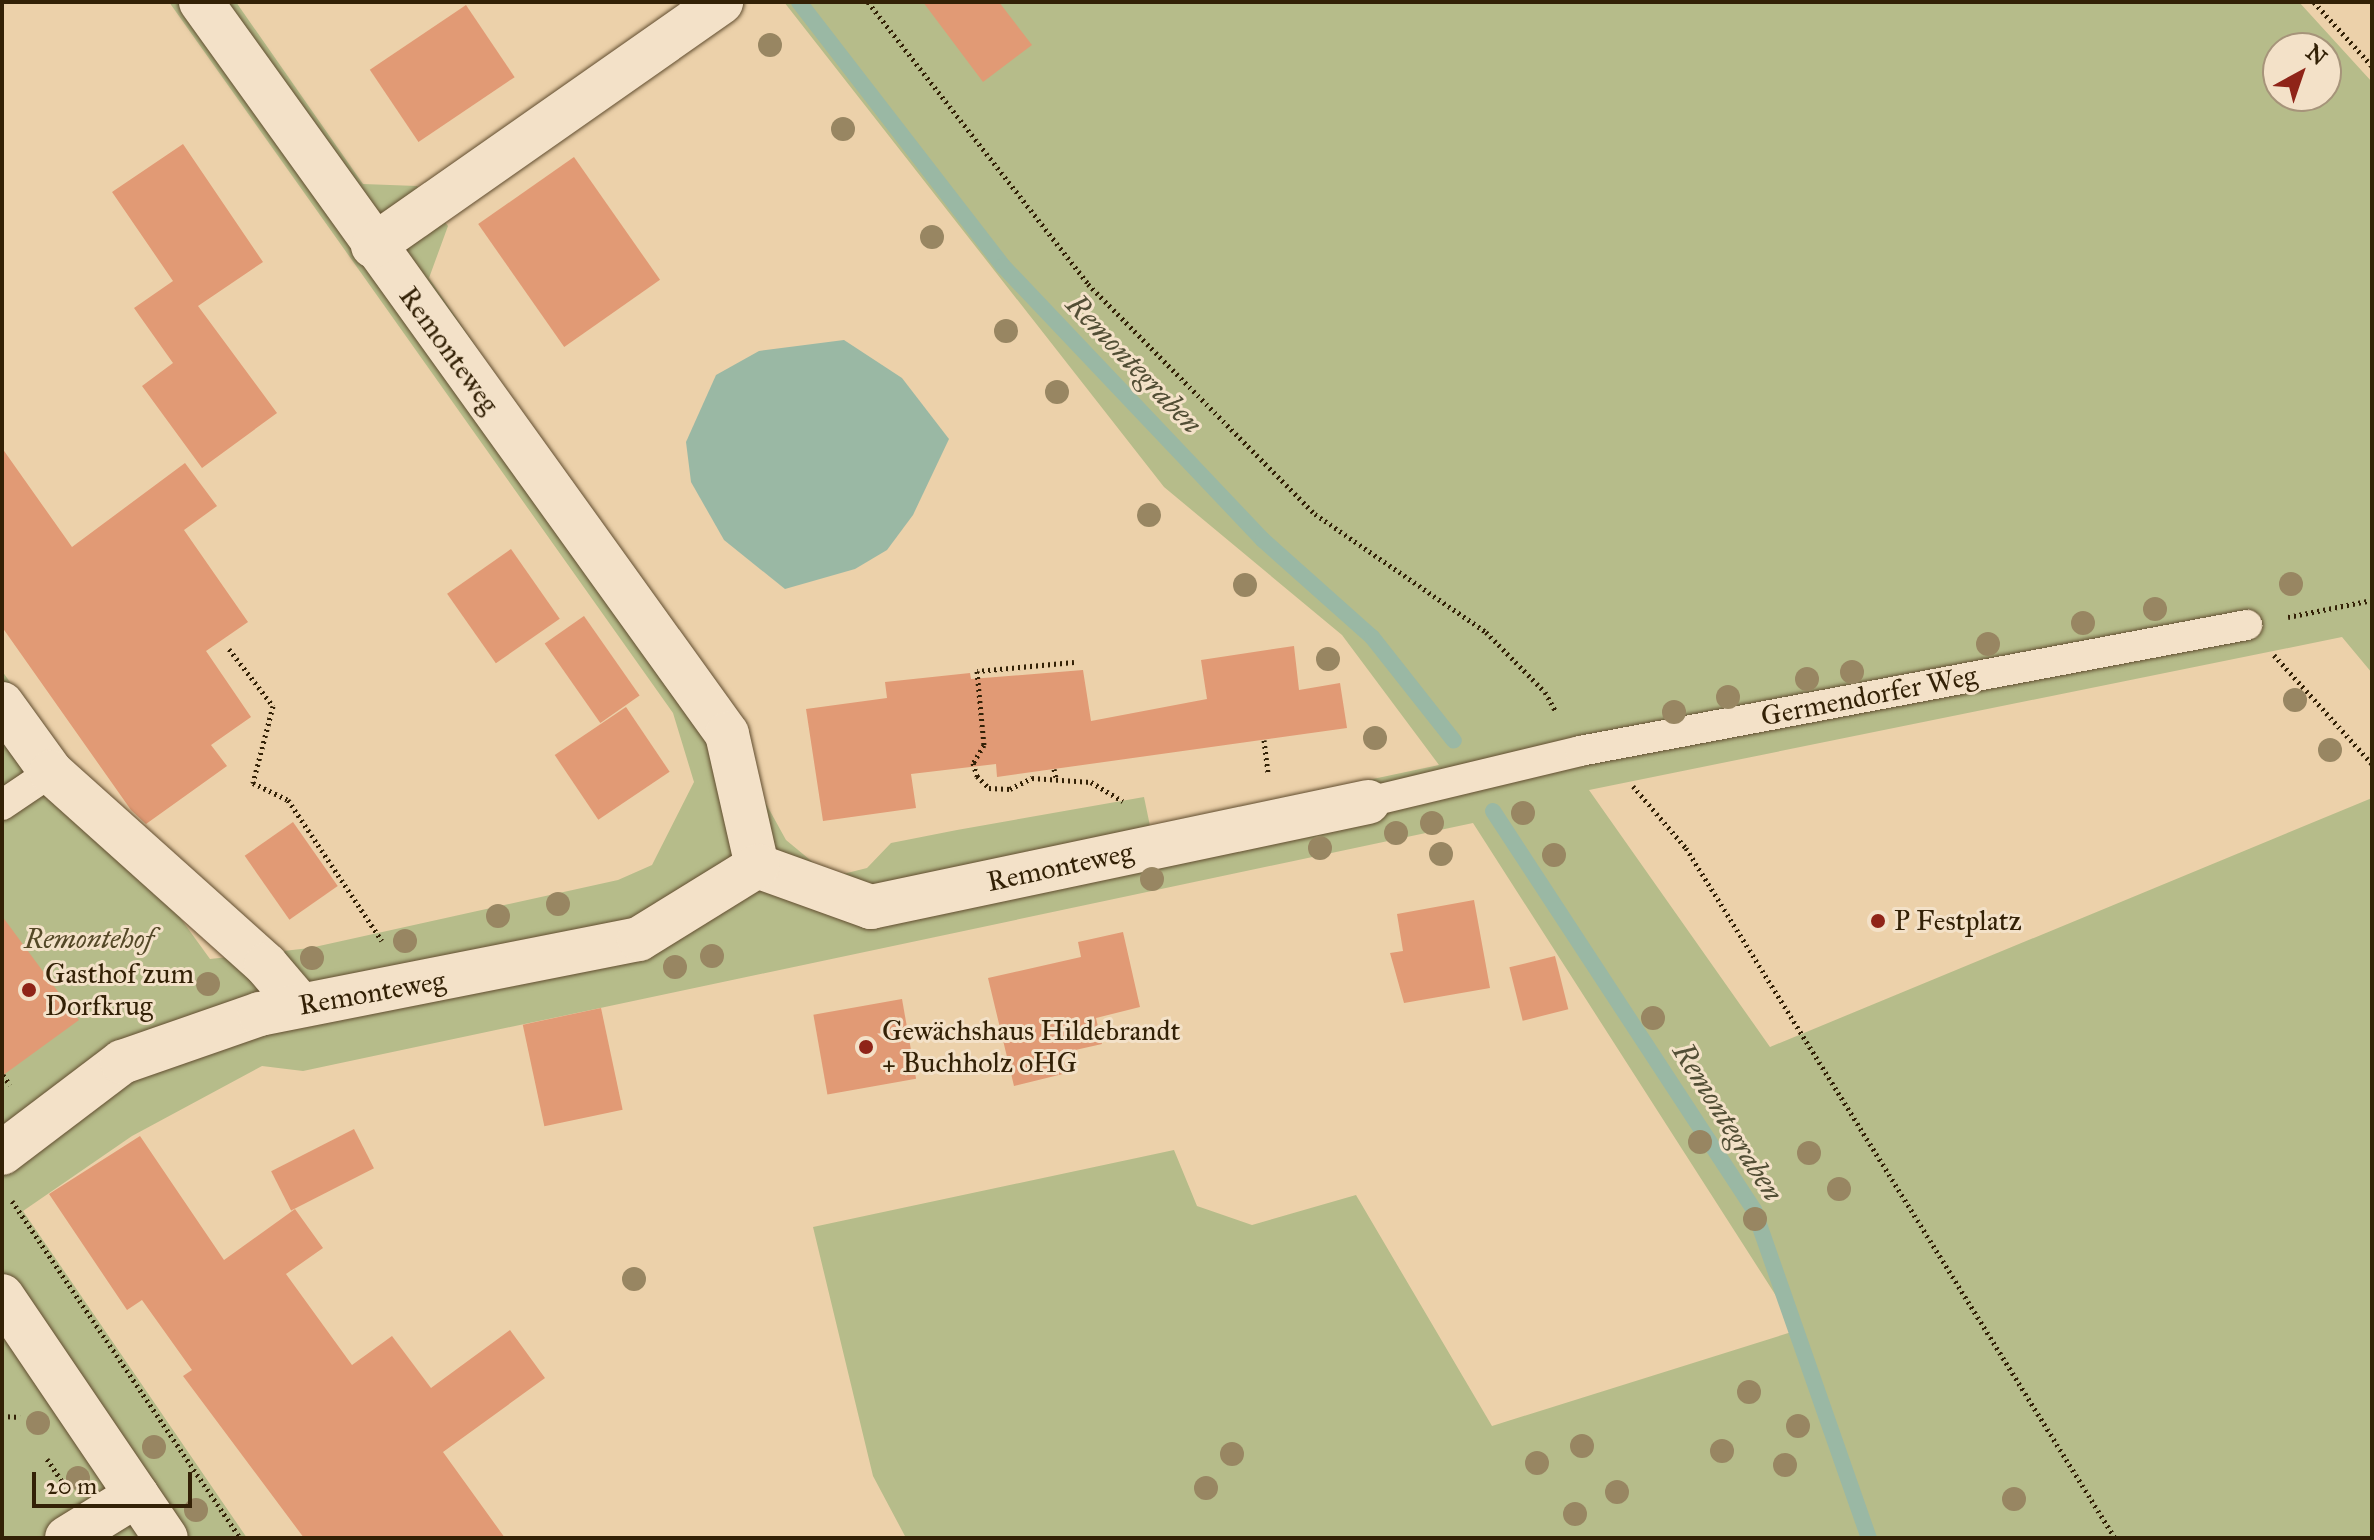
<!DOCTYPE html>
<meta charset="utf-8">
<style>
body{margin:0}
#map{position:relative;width:2374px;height:1540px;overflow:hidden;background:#ecd1aa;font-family:"IM FELL Great Primer",serif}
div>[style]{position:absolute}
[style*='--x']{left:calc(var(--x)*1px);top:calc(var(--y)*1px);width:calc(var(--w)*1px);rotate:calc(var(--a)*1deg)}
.green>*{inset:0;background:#b6bc8a}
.water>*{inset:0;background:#9ab8a4}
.stream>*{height:16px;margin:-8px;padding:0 8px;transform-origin:8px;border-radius:8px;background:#9ab8a4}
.building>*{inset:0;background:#e19a75;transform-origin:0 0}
.path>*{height:5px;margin-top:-2.5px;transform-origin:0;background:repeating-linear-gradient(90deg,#332106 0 2px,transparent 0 6px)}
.roads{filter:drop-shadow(0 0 2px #614d2f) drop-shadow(0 0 2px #614d2f)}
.lane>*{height:30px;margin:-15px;padding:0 15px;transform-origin:15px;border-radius:15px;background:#f3e1c8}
.street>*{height:44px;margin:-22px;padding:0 22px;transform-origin:22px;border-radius:22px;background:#f3e1c8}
.secondary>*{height:44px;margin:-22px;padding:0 22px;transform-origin:22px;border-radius:22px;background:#f3e1c8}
.trees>*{width:24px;height:24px;margin:-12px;border-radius:50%;background:#988662}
.dots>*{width:22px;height:22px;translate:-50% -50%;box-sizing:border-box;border:4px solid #f3e1c8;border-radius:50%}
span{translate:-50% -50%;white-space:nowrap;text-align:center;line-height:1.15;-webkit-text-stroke:6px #f3e1c8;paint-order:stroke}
.street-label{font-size:28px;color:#332106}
.poi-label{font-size:28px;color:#332106}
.left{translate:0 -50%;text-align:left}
.park-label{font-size:28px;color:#544827;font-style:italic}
.water-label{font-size:30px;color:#524e35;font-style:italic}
.frame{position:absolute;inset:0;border:4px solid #332106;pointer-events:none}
.north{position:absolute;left:2262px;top:32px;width:80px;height:80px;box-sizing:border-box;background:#f3e1c8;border:2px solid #a6947a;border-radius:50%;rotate:40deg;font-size:22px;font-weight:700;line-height:32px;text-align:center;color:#332106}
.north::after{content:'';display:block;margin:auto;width:28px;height:36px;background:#8f2418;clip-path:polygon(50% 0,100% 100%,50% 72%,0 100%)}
.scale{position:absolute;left:32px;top:1472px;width:160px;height:36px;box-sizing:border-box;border:4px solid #332106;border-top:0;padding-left:10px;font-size:24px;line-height:28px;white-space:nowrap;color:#332106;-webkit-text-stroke:6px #f3e1c8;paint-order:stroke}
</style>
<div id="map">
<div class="green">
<div style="clip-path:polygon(evenodd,169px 2px,236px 2px,363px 184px,417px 186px,448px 226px,429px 278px,673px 635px,786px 840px,815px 864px,843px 874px,867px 868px,891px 843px,957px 830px,1144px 797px,1150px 826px,1439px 765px,1342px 635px,1164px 487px,784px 2px,2299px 2px,2372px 82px,2372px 673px,2342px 637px,1589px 790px,1770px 1047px,2372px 798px,2372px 1538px,906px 1538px,873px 1476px,813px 1227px,1174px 1150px,1197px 1206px,1252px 1225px,1356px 1195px,1492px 1426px,1798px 1330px,1473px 823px,303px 1071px,262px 1066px,132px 1136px,23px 1211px,247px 1538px,2px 1538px,2px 671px,210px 959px,310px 948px,618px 880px,652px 865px,694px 782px,673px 713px,169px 2px,2278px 48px,2326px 48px,2326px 96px,2278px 96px,2278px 48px)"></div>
</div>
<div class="water">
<div style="clip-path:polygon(844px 340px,902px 378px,949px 439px,913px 515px,887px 550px,855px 569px,785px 589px,724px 540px,691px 482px,686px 442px,716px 375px,759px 351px)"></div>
</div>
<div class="stream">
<div style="--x:799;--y:2;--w:334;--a:52.3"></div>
<div style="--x:1003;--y:266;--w:378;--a:46.5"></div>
<div style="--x:1263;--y:540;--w:146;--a:41.7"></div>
<div style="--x:1372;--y:637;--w:132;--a:51.7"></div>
<div style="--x:1493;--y:811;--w:477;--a:56.8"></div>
<div style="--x:1754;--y:1210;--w:348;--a:70.7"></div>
</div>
<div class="building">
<div style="clip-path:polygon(923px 2px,999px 2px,1032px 45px,983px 82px)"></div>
<div style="left:466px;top:5px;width:87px;height:116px;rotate:56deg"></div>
<div style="clip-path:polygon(183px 144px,263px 262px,198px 306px,277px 413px,202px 468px,142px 386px,173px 363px,134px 308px,173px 281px,112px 192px)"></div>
<div style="left:574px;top:157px;width:150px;height:117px;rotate:55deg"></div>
<div style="clip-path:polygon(2px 448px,72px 547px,185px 463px,217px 506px,184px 530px,248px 622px,206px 651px,251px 717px,211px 745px,227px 766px,146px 824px,131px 810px,2px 627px)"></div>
<div style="left:511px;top:549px;width:85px;height:78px;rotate:55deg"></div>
<div style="left:584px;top:616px;width:97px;height:48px;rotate:55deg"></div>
<div style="clip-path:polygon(1294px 646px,1299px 690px,1340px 683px,1347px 728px,997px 777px,996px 764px,911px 774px,916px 808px,823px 821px,806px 709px,887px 698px,885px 682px,970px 673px,971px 679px,1083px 670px,1091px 721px,1207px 699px,1201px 660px)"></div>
<div style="left:626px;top:707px;width:78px;height:86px;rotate:56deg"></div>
<div style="left:293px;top:822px;width:78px;height:59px;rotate:55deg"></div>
<div style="clip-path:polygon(1474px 900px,1490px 988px,1404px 1003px,1390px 953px,1403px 951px,1397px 914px)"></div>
<div style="clip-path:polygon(2px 916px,79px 1020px,2px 1076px)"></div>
<div style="clip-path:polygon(1123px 932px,1140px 1007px,1096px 1018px,1102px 1044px,1062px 1053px,1067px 1073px,1014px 1086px,988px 978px,1081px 957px,1078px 942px)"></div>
<div style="left:1555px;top:956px;width:55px;height:47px;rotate:76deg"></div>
<div style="left:902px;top:999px;width:81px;height:90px;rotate:80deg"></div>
<div style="left:601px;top:1008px;width:104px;height:80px;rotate:78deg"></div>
<div style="left:354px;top:1129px;width:44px;height:93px;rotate:63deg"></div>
<div style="clip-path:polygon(140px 1136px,224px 1260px,295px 1209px,323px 1248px,286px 1274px,352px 1365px,392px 1336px,431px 1388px,510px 1330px,545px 1378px,443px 1452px,505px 1538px,304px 1538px,183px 1376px,192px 1370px,142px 1300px,127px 1310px,49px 1194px)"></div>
</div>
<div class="path">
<div style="--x:868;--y:2;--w:358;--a:52"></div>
<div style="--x:1088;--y:284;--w:323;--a:45.4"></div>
<div style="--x:1315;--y:514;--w:208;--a:34.6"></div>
<div style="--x:1486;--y:632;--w:84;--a:45.5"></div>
<div style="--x:1545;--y:692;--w:23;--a:61"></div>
<div style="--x:2314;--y:2;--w:86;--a:47.8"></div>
<div style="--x:2288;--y:617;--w:86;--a:-11.4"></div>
<div style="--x:229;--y:649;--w:72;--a:52.3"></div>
<div style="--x:273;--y:706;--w:80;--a:104.6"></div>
<div style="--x:253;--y:783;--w:39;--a:26"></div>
<div style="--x:288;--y:800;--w:169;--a:56.3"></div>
<div style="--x:2274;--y:655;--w:147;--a:48"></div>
<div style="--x:1074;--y:662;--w:97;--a:174.7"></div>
<div style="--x:977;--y:671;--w:74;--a:84.6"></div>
<div style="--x:984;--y:745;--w:21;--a:121"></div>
<div style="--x:973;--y:763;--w:14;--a:73"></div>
<div style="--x:977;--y:776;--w:17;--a:45"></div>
<div style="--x:989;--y:788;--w:21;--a:3"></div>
<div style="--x:1010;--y:789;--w:25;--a:-27"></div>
<div style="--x:1032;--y:778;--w:59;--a:3.9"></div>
<div style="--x:1091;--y:782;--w:37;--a:31"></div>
<div style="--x:1264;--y:740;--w:33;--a:83"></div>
<div style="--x:1054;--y:769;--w:9;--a:77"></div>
<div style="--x:1633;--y:786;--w:82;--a:49.5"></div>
<div style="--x:1686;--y:848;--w:812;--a:58.13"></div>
<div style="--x:3;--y:1075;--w:12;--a:55"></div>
<div style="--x:12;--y:1201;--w:407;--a:55.9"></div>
<div style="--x:2;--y:1416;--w:18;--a:3"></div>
<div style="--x:47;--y:1459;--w:30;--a:56"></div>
</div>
<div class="roads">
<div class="lane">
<div style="--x:1368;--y:802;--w:218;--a:-13.5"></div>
<div style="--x:1580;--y:751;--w:679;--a:-10.7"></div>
<div style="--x:2;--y:805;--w:59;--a:-34"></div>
</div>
<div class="street">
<div style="--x:201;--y:2;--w:901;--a:54.3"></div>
<div style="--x:727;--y:734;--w:135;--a:77.2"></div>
<div style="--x:373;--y:246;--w:425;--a:-35"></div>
<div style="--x:2;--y:704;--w:84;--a:54.2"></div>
<div style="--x:51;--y:772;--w:289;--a:41.9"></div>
<div style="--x:266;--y:965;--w:52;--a:49.6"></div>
<div style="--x:757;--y:866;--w:121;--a:19.8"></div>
<div style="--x:871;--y:907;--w:508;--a:-11.93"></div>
<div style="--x:2;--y:1153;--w:151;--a:-37.2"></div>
<div style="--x:122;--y:1062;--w:146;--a:-19.2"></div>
<div style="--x:260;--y:1014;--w:386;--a:-11.2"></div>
<div style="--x:639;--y:939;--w:139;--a:-31.7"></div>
<div style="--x:67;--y:1538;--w:82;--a:-31.6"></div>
</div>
<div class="secondary">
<div style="--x:2;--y:1296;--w:292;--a:55.9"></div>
</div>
</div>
<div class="trees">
<div style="left:770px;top:45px"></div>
<div style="left:843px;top:129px"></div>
<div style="left:932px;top:237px"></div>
<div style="left:1006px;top:331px"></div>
<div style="left:1057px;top:392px"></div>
<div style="left:1149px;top:515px"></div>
<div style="left:2291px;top:584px"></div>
<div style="left:1245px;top:585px"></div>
<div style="left:2155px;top:609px"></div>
<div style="left:2083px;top:623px"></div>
<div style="left:1988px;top:644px"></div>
<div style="left:1328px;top:659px"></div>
<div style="left:1852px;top:672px"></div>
<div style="left:1807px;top:679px"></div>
<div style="left:1728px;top:697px"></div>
<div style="left:2295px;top:700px"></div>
<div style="left:1674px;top:712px"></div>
<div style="left:1375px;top:738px"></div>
<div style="left:2330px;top:750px"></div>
<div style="left:1523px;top:813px"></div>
<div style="left:1432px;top:823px"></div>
<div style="left:1396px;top:833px"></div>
<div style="left:1320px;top:848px"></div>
<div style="left:1441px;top:854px"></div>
<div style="left:1554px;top:855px"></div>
<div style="left:1152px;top:879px"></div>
<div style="left:558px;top:904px"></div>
<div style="left:498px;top:916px"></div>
<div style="left:405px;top:941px"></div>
<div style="left:712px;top:956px"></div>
<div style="left:312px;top:958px"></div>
<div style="left:675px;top:967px"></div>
<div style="left:208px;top:984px"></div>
<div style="left:1653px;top:1018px"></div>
<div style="left:1700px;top:1142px"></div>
<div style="left:1809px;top:1153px"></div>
<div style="left:1839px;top:1189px"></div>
<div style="left:1755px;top:1219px"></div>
<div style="left:634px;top:1279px"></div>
<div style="left:1749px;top:1392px"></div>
<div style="left:38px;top:1423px"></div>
<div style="left:1798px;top:1426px"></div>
<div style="left:1582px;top:1446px"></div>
<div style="left:154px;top:1447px"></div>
<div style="left:1722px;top:1451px"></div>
<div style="left:1232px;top:1454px"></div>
<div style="left:1537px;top:1463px"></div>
<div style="left:1785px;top:1465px"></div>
<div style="left:78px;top:1478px"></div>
<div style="left:1206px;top:1488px"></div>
<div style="left:1617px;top:1492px"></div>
<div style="left:2014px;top:1499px"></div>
<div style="left:196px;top:1510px"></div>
<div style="left:1575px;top:1514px"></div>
</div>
<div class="dots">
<div style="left:1878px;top:921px;background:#8f2418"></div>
<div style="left:29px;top:990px;background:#8f2418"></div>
<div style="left:866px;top:1047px;background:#8f2418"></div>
</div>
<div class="street-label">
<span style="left:449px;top:350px;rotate:54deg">Remonteweg</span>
<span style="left:1869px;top:696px;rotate:-11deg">Germendorfer Weg</span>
<span style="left:1060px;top:867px;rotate:-12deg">Remonteweg</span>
<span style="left:372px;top:993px;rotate:-10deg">Remonteweg</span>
</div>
<div class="poi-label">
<span class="left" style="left:1894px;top:921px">P Festplatz</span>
<span class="left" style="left:45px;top:990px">Gasthof zum<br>Dorfkrug</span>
<span class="left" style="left:882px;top:1047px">Gewächshaus Hildebrandt<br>+ Buchholz oHG</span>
</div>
<div class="park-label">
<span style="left:89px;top:939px">Remontehof</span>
</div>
<div class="water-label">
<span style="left:1134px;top:364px;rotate:46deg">Remontegraben</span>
<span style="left:1728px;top:1122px;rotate:58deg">Remontegraben</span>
</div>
<div class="frame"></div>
<div class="north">N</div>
<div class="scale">20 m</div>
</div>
